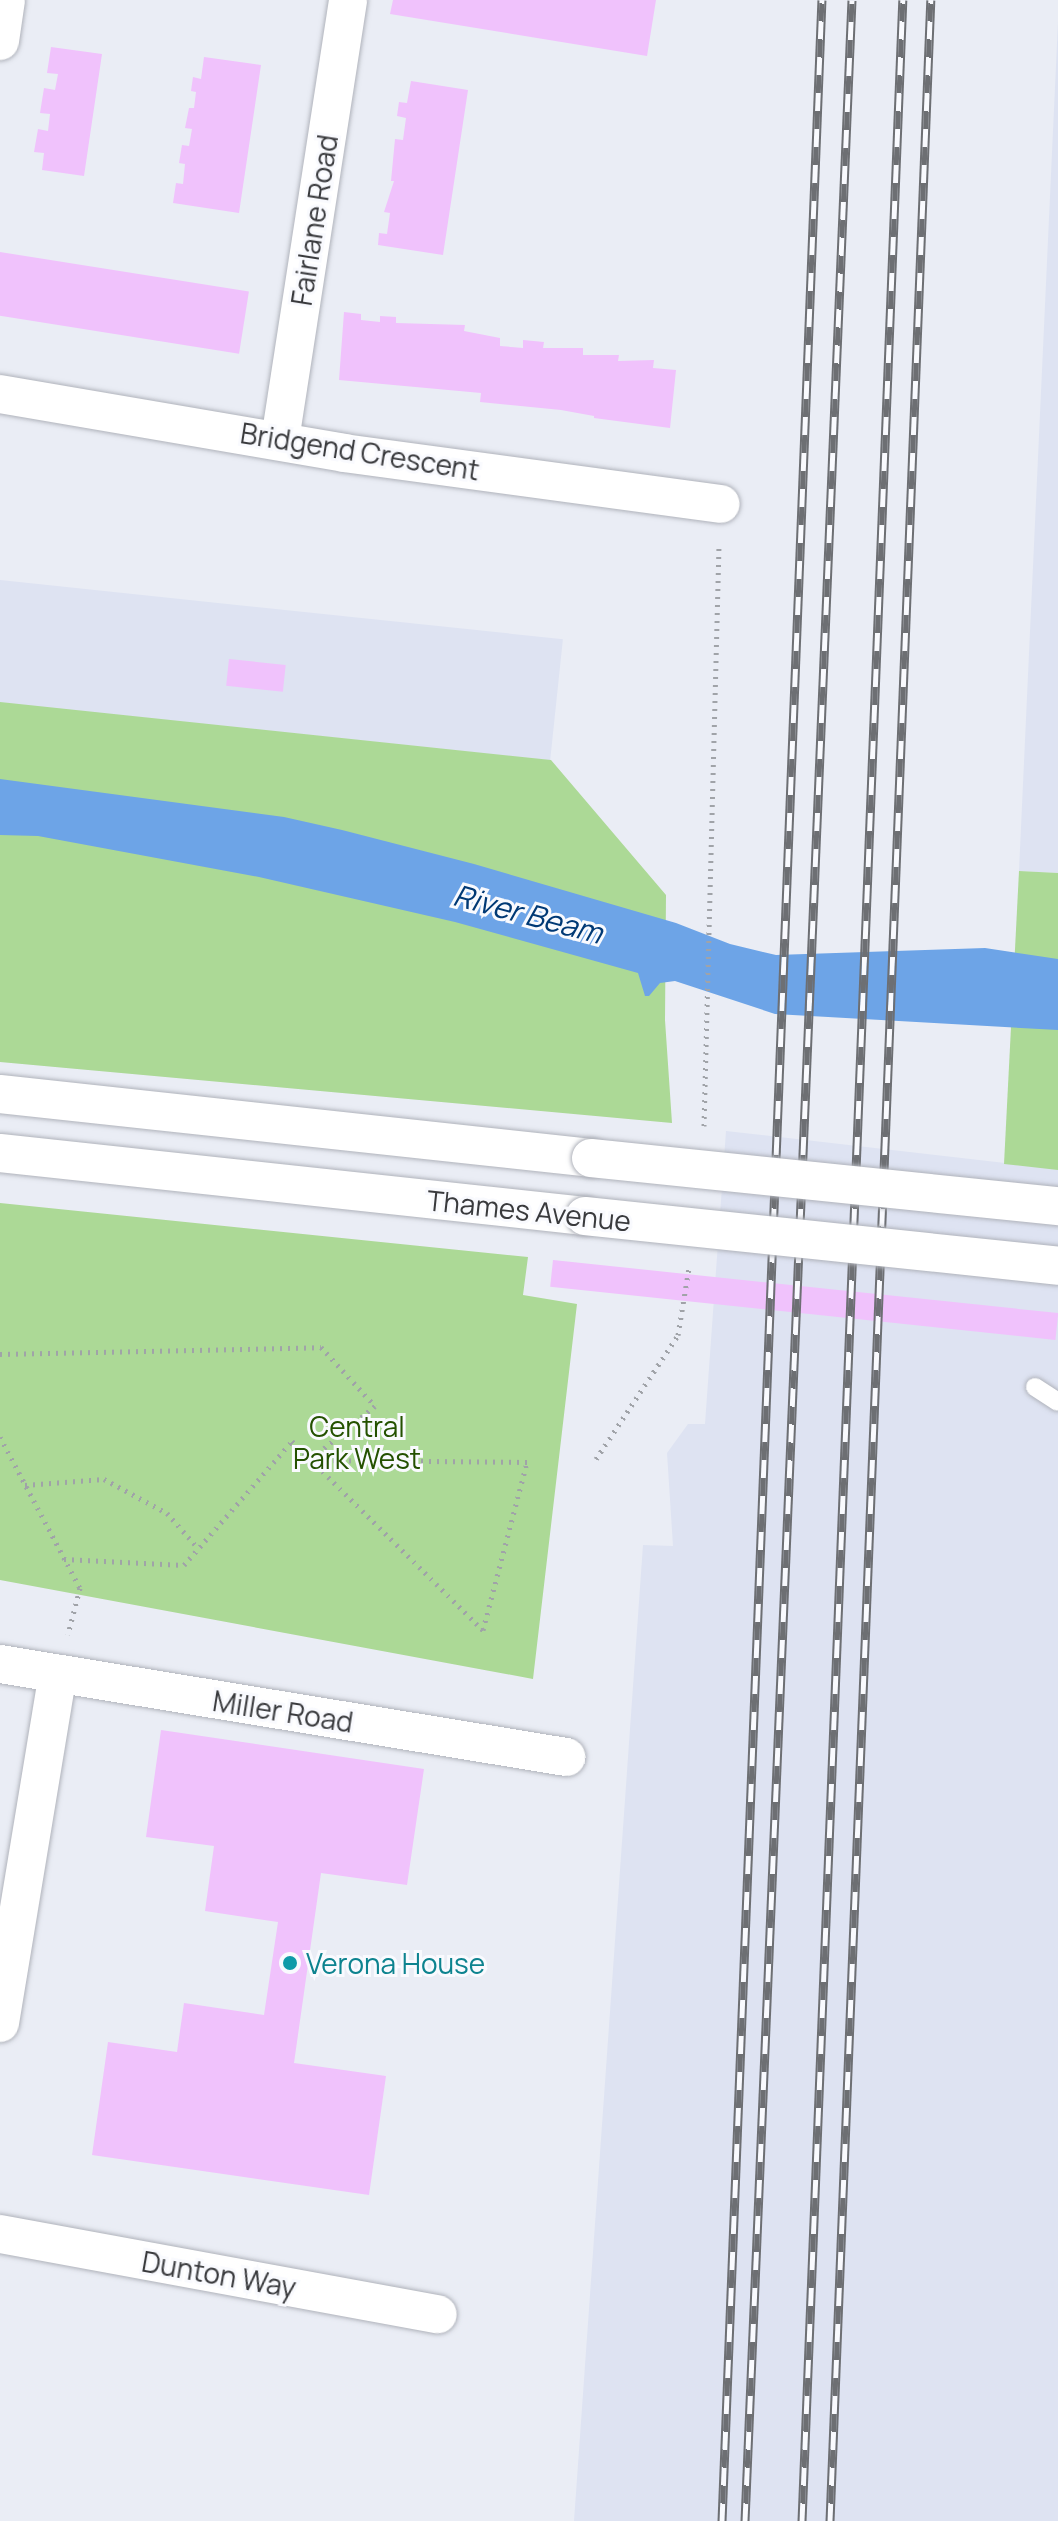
<!DOCTYPE html>
<style>
body{margin:0}
#map{position:relative;width:1058px;height:2521px;overflow:hidden;background:#eaedf5;font-family:Manrope,sans-serif}
div>[style]{position:absolute}
[style*='--x']{left:calc(var(--x)*1px);top:calc(var(--y)*1px);width:calc(var(--w)*1px);rotate:calc(var(--a)*1deg)}
.built>*{inset:0;background:#dee3f2;transform-origin:0 0}
.green>*{inset:0;background:#acd996}
.water>*{inset:0;background:#6da4e7}
.building>*{inset:0;background:#f0c2fc;transform-origin:0 0}
.path>*{height:5px;margin-top:-2.5px;transform-origin:0;background:repeating-linear-gradient(90deg,#a0a3a8 0 2px,transparent 0 8px)}
.roads{filter:drop-shadow(0 0 2px #b0b3bb) drop-shadow(0 0 2px #b0b3bb)}
.service>*{height:18px;margin:-9px;padding:0 9px;transform-origin:9px;border-radius:9px;background:#fff}
.minor>*{height:38px;margin:-19px;padding:0 19px;transform-origin:19px;border-radius:19px;background:#fff}
.rail>*{height:9px;margin-top:-4.5px;transform-origin:0;background:repeating-linear-gradient(90deg,#f9fafe 0 18px,#6d6f73 0 36px);box-sizing:border-box;border-block:2px solid #6d6f73}
.bridges{filter:drop-shadow(0 0 2px #b0b3bb) drop-shadow(0 0 2px #b0b3bb)}
.minor-bridge>*{height:38px;margin:-19px;padding:0 19px;transform-origin:19px;border-radius:19px;background:#fff}
.dots>*{width:22px;height:22px;translate:-50% -50%;box-sizing:border-box;border:4px solid #f9fafe;border-radius:50%}
span{translate:-50% -50%;white-space:nowrap;text-align:center;line-height:1.15;-webkit-text-stroke:6px #f9fafe;paint-order:stroke}
.street-label{font-size:28px;color:#393a3d}
.park-label{font-size:28px;color:#245100}
.culture-label{font-size:28px;color:#0d838f}
.left{translate:0 -50%;text-align:left}
.water-label{font-size:30px;color:#003975;font-style:italic}
</style>
<div id="map">
<div class="built">
<div style="clip-path:polygon(1058px 22px,1058px 873px,1019px 871px)"></div>
<div style="left:0;top:580px;width:566px;height:122px;rotate:6deg"></div>
<div style="clip-path:polygon(726px 1131px,1058px 1169px,1058px 2521px,574px 2521px,643px 1545px,673px 1546px,667px 1453px,688px 1424px,705px 1424px)"></div>
</div>
<div class="green">
<div style="clip-path:polygon(0 702px,551px 760px,666px 895px,665px 1020px,672px 1123px,0 1062px)"></div>
<div style="clip-path:polygon(1019px 871px,1058px 873px,1058px 1170px,1004px 1164px)"></div>
<div style="clip-path:polygon(0 1203px,528px 1257px,523px 1295px,577px 1304px,533px 1679px,0 1580px)"></div>
</div>
<div class="water">
<div style="clip-path:polygon(0 779px,284px 817px,342px 830px,474px 864px,676px 923px,730px 944px,776px 955px,985px 948px,1058px 959px,1058px 1030px,775px 1014px,675px 981px,660px 983px,649px 996px,645px 996px,638px 973px,455px 922px,259px 877px,38px 836px,0 835px)"></div>
</div>
<div class="building">
<div style="clip-path:polygon(393px 0,656px 0,647px 56px,390px 14px)"></div>
<div style="clip-path:polygon(51px 47px,102px 54px,84px 176px,42px 170px,44px 153px,34px 152px,38px 129px,48px 131px,50px 114px,40px 113px,44px 88px,55px 90px,58px 74px,47px 73px)"></div>
<div style="clip-path:polygon(204px 57px,261px 65px,239px 213px,173px 203px,176px 183px,183px 184px,185px 164px,179px 163px,182px 145px,189px 146px,192px 129px,185px 128px,189px 108px,194px 108px,196px 92px,191px 91px,193px 77px,201px 79px)"></div>
<div style="clip-path:polygon(411px 81px,468px 90px,443px 255px,378px 245px,379px 233px,387px 234px,390px 213px,384px 212px,394px 181px,391px 181px,395px 139px,403px 140px,406px 118px,397px 116px,399px 102px,407px 103px)"></div>
<div style="left:0;top:252px;width:252px;height:63px;rotate:9deg"></div>
<div style="clip-path:polygon(344px 312px,361px 314px,361px 320px,380px 322px,380px 316px,396px 317px,396px 323px,465px 325px,464px 331px,500px 338px,500px 346px,523px 348px,523px 340px,544px 342px,543px 348px,583px 348px,583px 355px,619px 355px,618px 361px,654px 360px,653px 368px,676px 370px,670px 428px,594px 418px,594px 416px,561px 410px,480px 402px,481px 393px,339px 380px)"></div>
<div style="left:229px;top:659px;width:57px;height:27px;rotate:6deg"></div>
<div style="left:553px;top:1260px;width:508px;height:27px;rotate:6deg"></div>
<div style="clip-path:polygon(161px 1730px,424px 1769px,407px 1885px,321px 1873px,294px 2063px,386px 2076px,369px 2195px,92px 2155px,108px 2042px,177px 2052px,184px 2003px,264px 2015px,278px 1922px,205px 1911px,214px 1846px,146px 1837px)"></div>
</div>
<div class="path">
<div style="--x:704;--y:1126;--w:581;--a:-88.52"></div>
<div style="--x:0;--y:1354;--w:321;--a:-1.2"></div>
<div style="--x:321;--y:1347;--w:80;--a:47.5"></div>
<div style="--x:375;--y:1406;--w:83;--a:140.4"></div>
<div style="--x:0;--y:1437;--w:171;--a:62.1"></div>
<div style="--x:80;--y:1588;--w:48;--a:104.6"></div>
<div style="--x:596;--y:1459;--w:149;--a:-56.5"></div>
<div style="--x:678;--y:1335;--w:68;--a:-80.7"></div>
<div style="--x:25;--y:1485;--w:79;--a:-4.3"></div>
<div style="--x:104;--y:1479;--w:72;--a:28.4"></div>
<div style="--x:167;--y:1513;--w:47;--a:48.5"></div>
<div style="--x:64;--y:1559;--w:120;--a:2.9"></div>
<div style="--x:184;--y:1565;--w:164;--a:-48.9"></div>
<div style="--x:292;--y:1441;--w:27;--a:45"></div>
<div style="--x:311;--y:1460;--w:242;--a:44.7"></div>
<div style="--x:483;--y:1630;--w:174;--a:-75.3"></div>
<div style="--x:527;--y:1462;--w:216;--a:-179.5"></div>
</div>
<div class="roads">
<div class="service">
<div style="--x:1035;--y:1387;--w:27;--a:33"></div>
</div>
<div class="minor">
<div style="--x:0;--y:41;--w:41;--a:-81.7"></div>
<div style="--x:0;--y:394;--w:349;--a:9.7"></div>
<div style="--x:344;--y:453;--w:380;--a:7.7"></div>
<div style="--x:280;--y:440;--w:445;--a:-81.2"></div>
<div style="--x:0;--y:1094;--w:594;--a:6.18"></div>
<div style="--x:0;--y:1153;--w:588;--a:6.15"></div>
<div style="--x:0;--y:1664;--w:574;--a:9.33"></div>
<div style="--x:0;--y:2023;--w:354;--a:-80.6"></div>
<div style="--x:0;--y:2234;--w:445;--a:10.4"></div>
</div>
</div>
<div class="rail">
<div style="--x:722;--y:2521;--w:2523;--a:-87.73"></div>
<div style="--x:745;--y:2521;--w:2523;--a:-87.57"></div>
<div style="--x:802;--y:2521;--w:2523;--a:-87.71"></div>
<div style="--x:830;--y:2521;--w:2523;--a:-87.71"></div>
</div>
<div class="bridges">
<div class="minor-bridge">
<div style="--x:591;--y:1158;--w:469;--a:5.9"></div>
<div style="--x:585;--y:1216;--w:476;--a:6"></div>
</div>
</div>
<div class="dots">
<div style="left:290px;top:1963px;background:#0f9aa8"></div>
</div>
<div class="street-label">
<span style="left:314px;top:220px;rotate:-81deg">Fairlane Road</span>
<span style="left:360px;top:451px;rotate:9deg">Bridgend Crescent</span>
<span style="left:529px;top:1210px;rotate:6deg">Thames Avenue</span>
<span style="left:283px;top:1711px;rotate:9deg">Miller Road</span>
<span style="left:219px;top:2274px;rotate:10deg">Dunton Way</span>
</div>
<div class="park-label">
<span style="left:357px;top:1442px">Central<br>Park West</span>
</div>
<div class="culture-label">
<span class="left" style="left:306px;top:1963px">Verona House</span>
</div>
<div class="water-label">
<span style="left:528px;top:914px;rotate:15deg">River Beam</span>
</div>
</div>
